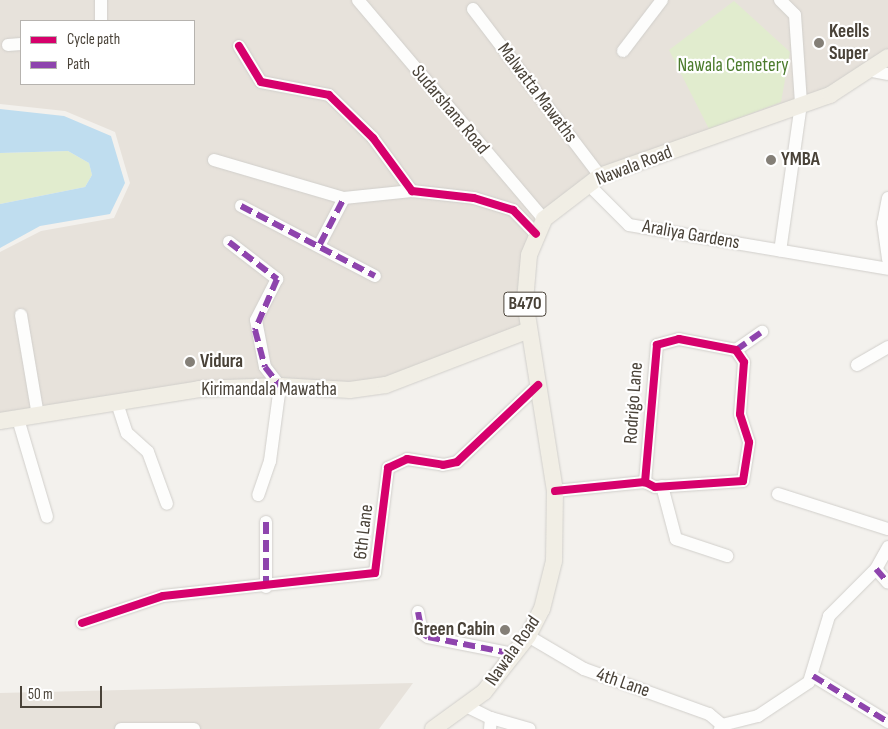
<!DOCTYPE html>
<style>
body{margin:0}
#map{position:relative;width:888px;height:729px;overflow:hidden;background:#f3f1ed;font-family:"Sofia Sans Condensed",sans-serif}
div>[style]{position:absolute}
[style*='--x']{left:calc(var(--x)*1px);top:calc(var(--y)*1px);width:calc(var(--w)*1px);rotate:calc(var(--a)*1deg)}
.residential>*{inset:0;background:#e7e2db}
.green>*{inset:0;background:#e1ecce}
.water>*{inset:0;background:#bfddef}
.roads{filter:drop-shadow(0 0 1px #d1cfcb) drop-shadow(0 0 1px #d1cfcb)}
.minor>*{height:12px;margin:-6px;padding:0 6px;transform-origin:6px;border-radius:6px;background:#fdfdfc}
.major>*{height:16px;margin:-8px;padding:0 8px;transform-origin:8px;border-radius:8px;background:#f1eee5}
.quiet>*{height:6px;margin-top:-3px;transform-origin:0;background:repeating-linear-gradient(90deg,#8e44ad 0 12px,transparent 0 18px)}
.cycleway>*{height:8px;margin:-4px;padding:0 4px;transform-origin:4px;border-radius:4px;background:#d6006c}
.dots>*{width:14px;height:14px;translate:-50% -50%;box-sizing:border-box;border:2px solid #fff;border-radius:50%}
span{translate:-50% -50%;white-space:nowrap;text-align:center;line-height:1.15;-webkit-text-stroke:4.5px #fff;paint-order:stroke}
.shield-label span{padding:1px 4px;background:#fff;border:1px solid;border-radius:4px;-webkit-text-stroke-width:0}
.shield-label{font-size:18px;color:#494238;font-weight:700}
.poi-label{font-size:19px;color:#494238;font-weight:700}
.left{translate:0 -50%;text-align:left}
.right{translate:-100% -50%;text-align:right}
.park-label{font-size:19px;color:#4b7b2c}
.street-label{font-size:19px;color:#494238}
.legend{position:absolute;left:20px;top:20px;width:175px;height:65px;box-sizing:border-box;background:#fff;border:1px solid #b6b3af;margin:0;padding:6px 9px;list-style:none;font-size:15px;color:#494238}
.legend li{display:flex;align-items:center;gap:10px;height:25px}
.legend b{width:25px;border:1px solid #b6b3af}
.scale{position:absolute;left:20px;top:686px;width:82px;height:22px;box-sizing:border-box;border:2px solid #494238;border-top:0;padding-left:6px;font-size:15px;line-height:18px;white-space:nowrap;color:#494238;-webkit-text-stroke:4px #fff;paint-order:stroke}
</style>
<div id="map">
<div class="residential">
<div style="clip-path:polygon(evenodd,0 0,888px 0,888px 49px,869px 67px,828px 90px,598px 172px,540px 216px,524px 328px,385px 382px,242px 383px,0 416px,0 252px,41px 231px,114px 218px,130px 183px,115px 132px,65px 111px,0 104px,0 0,21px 21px,194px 21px,194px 84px,21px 84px,21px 21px)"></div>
<div style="clip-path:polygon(413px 683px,379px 729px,0 729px,0 693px)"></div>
</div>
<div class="green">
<div style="clip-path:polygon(734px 1px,790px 52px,781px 102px,709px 129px,669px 50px)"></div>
<div style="clip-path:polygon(68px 151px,89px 163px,92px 175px,85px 187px,0 204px,0 153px)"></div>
</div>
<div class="water">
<div style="clip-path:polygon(0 109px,64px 116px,111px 136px,125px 183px,110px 214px,40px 226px,0 248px,0 204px,85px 187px,92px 175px,89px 163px,68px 151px,0 153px)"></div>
</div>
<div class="roads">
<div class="minor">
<div style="--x:101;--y:0;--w:21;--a:90"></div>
<div style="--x:358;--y:0;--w:287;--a:49.7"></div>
<div style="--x:780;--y:0;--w:21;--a:45"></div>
<div style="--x:795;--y:15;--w:89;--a:86.1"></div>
<div style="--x:801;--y:104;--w:148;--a:98.1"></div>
<div style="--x:473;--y:9;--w:210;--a:52.7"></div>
<div style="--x:8;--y:45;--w:13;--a:-4"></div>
<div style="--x:239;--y:46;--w:42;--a:58.6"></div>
<div style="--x:261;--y:82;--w:69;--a:10.8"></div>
<div style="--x:329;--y:95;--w:62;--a:44.3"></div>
<div style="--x:373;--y:138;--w:66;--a:53.7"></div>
<div style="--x:412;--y:191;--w:62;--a:6.4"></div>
<div style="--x:474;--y:198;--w:41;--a:17.1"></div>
<div style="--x:513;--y:210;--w:33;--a:46"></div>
<div style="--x:623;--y:51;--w:64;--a:-52.6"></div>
<div style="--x:872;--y:71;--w:16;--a:11"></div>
<div style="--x:214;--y:160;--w:135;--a:16.3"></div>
<div style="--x:344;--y:198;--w:68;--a:-5.9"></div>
<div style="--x:588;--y:184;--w:58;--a:45"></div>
<div style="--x:629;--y:225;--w:263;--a:9.6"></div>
<div style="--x:888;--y:198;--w:25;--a:101"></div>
<div style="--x:883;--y:223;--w:37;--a:82"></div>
<div style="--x:241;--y:206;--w:151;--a:27.6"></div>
<div style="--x:229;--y:242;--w:61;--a:37.6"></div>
<div style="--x:277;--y:279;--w:46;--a:117.1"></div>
<div style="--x:256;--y:320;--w:48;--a:79.2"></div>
<div style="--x:265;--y:367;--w:24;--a:52"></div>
<div style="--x:280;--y:386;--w:76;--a:97.6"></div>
<div style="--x:270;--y:461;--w:36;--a:109"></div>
<div style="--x:320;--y:244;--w:52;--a:-62.4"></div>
<div style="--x:21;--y:315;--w:102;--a:80.4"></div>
<div style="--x:736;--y:350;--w:32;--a:-35"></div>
<div style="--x:857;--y:365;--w:36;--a:-30"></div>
<div style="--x:117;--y:403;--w:32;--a:72"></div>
<div style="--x:127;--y:433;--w:28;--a:42"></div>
<div style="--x:148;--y:452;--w:55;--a:69.9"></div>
<div style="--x:18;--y:419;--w:102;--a:73.5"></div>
<div style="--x:662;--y:486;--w:55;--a:75.2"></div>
<div style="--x:676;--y:539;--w:54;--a:18.4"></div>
<div style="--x:555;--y:491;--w:90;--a:-5.7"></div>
<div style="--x:645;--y:482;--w:11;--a:27"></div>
<div style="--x:655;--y:487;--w:88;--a:-3.9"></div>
<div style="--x:743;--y:481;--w:39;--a:-81"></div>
<div style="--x:749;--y:442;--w:29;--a:-108"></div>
<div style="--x:740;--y:414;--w:52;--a:-85.6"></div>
<div style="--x:744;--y:362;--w:14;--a:-124"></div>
<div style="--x:736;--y:350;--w:58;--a:-169.1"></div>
<div style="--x:679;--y:339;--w:23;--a:165"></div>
<div style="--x:657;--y:345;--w:138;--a:95"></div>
<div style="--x:778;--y:494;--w:115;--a:17.7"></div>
<div style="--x:266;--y:522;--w:65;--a:90"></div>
<div style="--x:876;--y:569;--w:18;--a:49"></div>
<div style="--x:418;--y:612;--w:21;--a:79"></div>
<div style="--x:422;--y:633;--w:7;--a:34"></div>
<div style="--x:428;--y:637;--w:88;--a:11.2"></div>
<div style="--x:82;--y:623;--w:85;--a:-18.4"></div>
<div style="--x:163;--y:596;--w:213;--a:-6.2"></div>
<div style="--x:375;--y:573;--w:106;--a:-82.9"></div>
<div style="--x:388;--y:468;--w:21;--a:-25"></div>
<div style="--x:407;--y:459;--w:36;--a:9"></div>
<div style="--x:443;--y:465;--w:14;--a:-12"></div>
<div style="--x:457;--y:462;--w:112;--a:-43.5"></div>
<div style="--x:528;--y:636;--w:65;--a:30.5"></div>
<div style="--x:584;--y:669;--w:133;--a:19.8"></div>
<div style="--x:709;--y:714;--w:17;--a:40"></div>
<div style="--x:813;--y:676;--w:88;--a:31.5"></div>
<div style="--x:466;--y:706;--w:28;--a:26"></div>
<div style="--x:491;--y:718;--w:11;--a:95"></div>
<div style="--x:491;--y:718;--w:40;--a:16"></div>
<div style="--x:121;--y:729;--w:73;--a:0"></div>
<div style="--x:720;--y:729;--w:4;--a:-63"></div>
<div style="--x:722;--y:725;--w:37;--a:-14"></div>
<div style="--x:758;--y:716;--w:61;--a:-33.7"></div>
<div style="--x:809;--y:682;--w:69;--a:-73.1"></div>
<div style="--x:829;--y:616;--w:66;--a:-45"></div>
<div style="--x:876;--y:569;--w:25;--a:-61"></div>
</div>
<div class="major">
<div style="--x:0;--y:421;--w:202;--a:-9.1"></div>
<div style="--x:199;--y:389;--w:81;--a:-2.1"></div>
<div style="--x:280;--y:386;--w:70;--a:3.3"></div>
<div style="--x:350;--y:390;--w:36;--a:-8"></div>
<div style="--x:386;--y:385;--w:153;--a:-21"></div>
<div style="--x:433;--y:729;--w:63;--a:-36"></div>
<div style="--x:484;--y:692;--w:71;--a:-51.8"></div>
<div style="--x:528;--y:636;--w:30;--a:-63"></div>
<div style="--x:542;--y:609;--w:49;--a:-76"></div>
<div style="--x:554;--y:561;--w:70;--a:-89.2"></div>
<div style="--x:555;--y:491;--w:192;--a:-99"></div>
<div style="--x:525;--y:301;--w:46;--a:-85"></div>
<div style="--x:529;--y:255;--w:39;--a:-67"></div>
<div style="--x:544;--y:219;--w:71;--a:-37.5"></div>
<div style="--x:600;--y:176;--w:244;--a:-19.4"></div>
<div style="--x:830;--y:95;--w:69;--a:-33.2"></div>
</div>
</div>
<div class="quiet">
<div style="--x:241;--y:206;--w:151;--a:27.6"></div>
<div style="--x:229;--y:242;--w:61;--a:37.6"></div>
<div style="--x:277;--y:279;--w:56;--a:113.3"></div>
<div style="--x:255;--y:330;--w:38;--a:75"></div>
<div style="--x:265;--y:367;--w:24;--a:52"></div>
<div style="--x:320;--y:244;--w:52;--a:-62.4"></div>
<div style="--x:736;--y:350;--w:32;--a:-35"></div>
<div style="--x:266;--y:522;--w:65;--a:90"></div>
<div style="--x:876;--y:569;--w:18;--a:49"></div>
<div style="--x:418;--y:612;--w:21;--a:79"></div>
<div style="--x:422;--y:633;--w:7;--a:34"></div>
<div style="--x:428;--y:637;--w:88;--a:11.2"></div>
<div style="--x:813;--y:676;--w:88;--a:31.5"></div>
</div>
<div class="cycleway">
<div style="--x:239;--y:46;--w:42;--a:58.6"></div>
<div style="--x:261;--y:82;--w:69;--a:10.8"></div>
<div style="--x:329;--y:95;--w:62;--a:44.3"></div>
<div style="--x:373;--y:138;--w:66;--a:53.7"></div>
<div style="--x:412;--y:191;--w:62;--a:6.4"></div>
<div style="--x:474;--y:198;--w:41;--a:17.1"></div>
<div style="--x:513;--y:210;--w:33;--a:46"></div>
<div style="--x:555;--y:491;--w:90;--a:-5.7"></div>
<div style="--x:645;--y:482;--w:11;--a:27"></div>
<div style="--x:655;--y:487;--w:88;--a:-3.9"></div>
<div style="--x:743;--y:481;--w:39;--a:-81"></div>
<div style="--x:749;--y:442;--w:29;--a:-108"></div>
<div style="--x:740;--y:414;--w:52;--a:-85.6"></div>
<div style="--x:744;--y:362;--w:14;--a:-124"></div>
<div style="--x:736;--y:350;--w:58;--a:-169.1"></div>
<div style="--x:679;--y:339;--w:23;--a:165"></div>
<div style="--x:657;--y:345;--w:138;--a:95"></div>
<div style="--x:82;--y:623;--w:85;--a:-18.4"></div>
<div style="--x:163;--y:596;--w:213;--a:-6.2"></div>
<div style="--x:375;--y:573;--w:106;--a:-82.9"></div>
<div style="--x:388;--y:468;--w:21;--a:-25"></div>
<div style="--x:407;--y:459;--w:36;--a:9"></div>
<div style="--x:443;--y:465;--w:14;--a:-12"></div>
<div style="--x:457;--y:462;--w:112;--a:-43.5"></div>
</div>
<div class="dots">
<div style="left:819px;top:43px;background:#847f77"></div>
<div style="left:771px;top:160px;background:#847f77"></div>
<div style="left:190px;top:362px;background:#847f77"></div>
<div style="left:505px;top:630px;background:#847f77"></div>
</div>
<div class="shield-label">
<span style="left:525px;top:304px">B470</span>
</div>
<div class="poi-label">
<span class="left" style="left:829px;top:43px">Keells<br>Super</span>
<span class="left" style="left:781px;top:160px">YMBA</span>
<span class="left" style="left:200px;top:362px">Vidura</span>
<span class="right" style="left:495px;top:630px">Green Cabin</span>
</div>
<div class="park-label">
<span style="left:733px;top:66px">Nawala Cemetery</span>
</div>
<div class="street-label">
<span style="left:537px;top:93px;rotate:53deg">Malwatta Mawaths</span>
<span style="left:450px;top:110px;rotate:50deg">Sudarshana Road</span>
<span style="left:634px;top:166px;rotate:-21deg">Nawala Road</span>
<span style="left:691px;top:235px;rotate:10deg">Araliya Gardens</span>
<span style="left:269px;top:390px">Kirimandala Mawatha</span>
<span style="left:634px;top:403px;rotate:-86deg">Rodrigo Lane</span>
<span style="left:364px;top:532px;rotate:-83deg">6th Lane</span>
<span style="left:513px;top:651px;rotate:-55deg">Nawala Road</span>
<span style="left:623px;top:683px;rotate:19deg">4th Lane</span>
</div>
<ul class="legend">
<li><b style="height:6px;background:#d6006c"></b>Cycle path</li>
<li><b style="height:6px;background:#8e44ad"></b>Path</li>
</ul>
<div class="scale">50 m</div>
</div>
